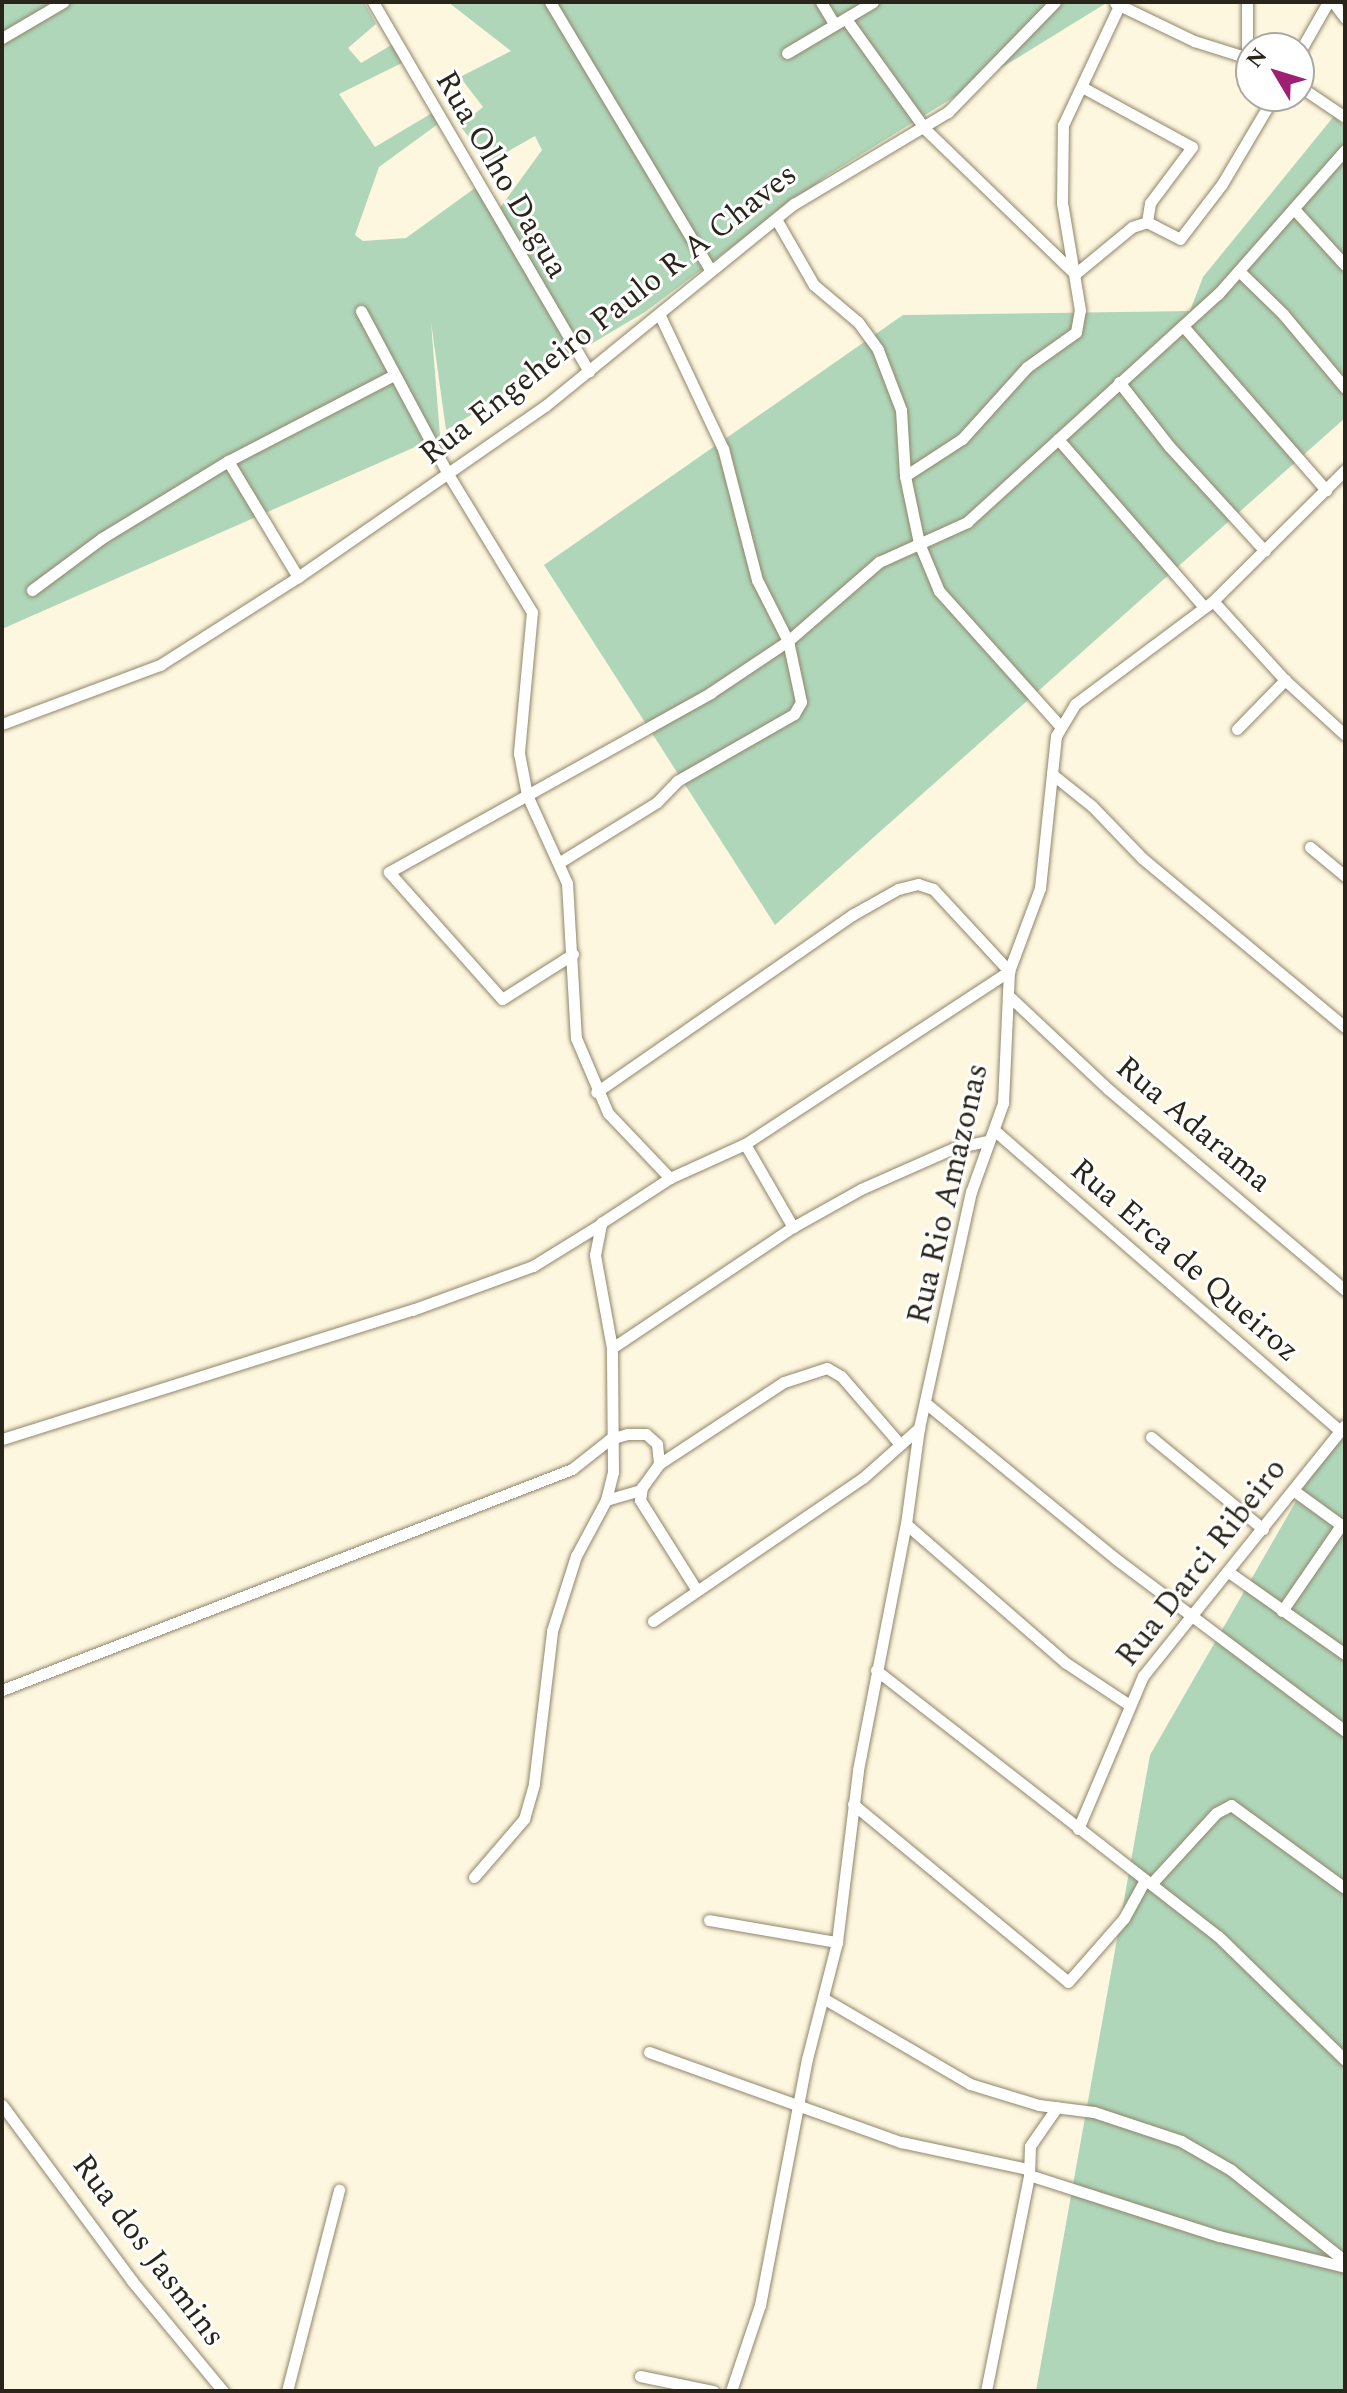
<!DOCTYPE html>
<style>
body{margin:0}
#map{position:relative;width:1347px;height:2393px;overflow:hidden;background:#fef7df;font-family:Spectral,serif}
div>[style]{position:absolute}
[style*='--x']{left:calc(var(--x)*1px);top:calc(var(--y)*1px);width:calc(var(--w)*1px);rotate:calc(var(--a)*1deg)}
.green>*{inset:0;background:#b0d6ba}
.roads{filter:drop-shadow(0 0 2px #8e866a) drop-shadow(0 0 2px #8e866a)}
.minor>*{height:11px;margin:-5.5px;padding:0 5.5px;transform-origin:5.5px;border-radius:5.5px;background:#fff}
span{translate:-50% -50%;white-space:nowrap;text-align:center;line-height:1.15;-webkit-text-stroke:6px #fff;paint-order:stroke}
.street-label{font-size:32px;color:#29251a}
.frame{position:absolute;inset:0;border:4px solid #29251a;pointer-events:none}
.north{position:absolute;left:1235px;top:32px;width:80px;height:80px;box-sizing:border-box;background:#fff;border:2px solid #a9a8a3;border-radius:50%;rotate:308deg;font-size:22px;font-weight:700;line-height:32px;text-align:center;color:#29251a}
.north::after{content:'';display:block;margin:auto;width:28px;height:36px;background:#9e2073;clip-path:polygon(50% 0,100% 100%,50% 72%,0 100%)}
</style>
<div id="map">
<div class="green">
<div style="clip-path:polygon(2px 2px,364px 2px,376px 24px,348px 48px,361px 63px,393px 44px,402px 63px,339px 94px,375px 147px,432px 113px,438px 124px,379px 167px,355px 235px,363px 241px,406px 238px,475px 188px,494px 216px,542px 150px,535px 136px,489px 162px,460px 126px,483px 107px,460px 77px,511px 51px,448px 2px,1108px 2px,828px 175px,645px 312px,446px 430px,431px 322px,440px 436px,2px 629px)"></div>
<div style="clip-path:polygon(1334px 116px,1345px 127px,1345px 418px,775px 925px,544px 565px,903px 315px,1190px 311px,1203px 277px)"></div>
<div style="clip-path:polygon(1345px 1416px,1345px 2391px,1036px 2391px,1150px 1755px)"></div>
</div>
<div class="roads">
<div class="minor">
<div style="--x:373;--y:2;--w:428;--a:59.7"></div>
<div style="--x:550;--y:2;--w:313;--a:59.1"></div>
<div style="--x:821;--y:2;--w:26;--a:59"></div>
<div style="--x:1247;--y:2;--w:55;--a:90"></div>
<div style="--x:1333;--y:2;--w:20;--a:53"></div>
<div style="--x:1115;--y:3;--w:88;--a:25.7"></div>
<div style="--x:1194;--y:41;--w:60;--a:17.5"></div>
<div style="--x:846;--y:19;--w:135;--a:54.3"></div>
<div style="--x:925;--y:129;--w:209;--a:44"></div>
<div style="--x:1075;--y:274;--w:74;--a:-39.5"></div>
<div style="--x:1132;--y:227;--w:16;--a:-18"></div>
<div style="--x:1147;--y:222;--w:37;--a:27"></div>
<div style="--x:1180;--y:239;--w:69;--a:-52.6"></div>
<div style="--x:1222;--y:184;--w:102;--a:-59.4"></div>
<div style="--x:2;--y:38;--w:71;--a:-30.5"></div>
<div style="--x:787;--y:53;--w:100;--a:-30.7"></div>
<div style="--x:1299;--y:53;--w:59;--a:-60.4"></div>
<div style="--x:1299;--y:86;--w:55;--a:34"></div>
<div style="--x:1082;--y:87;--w:125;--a:28.6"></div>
<div style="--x:1192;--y:147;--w:70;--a:126.9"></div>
<div style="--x:1150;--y:203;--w:19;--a:99"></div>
<div style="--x:1294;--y:209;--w:76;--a:47.7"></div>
<div style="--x:776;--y:219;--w:76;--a:60.1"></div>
<div style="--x:814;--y:285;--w:57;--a:40.1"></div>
<div style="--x:858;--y:322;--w:34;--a:54"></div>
<div style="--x:878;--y:350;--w:64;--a:69"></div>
<div style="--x:901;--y:410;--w:66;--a:86.5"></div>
<div style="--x:905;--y:476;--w:68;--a:78.2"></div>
<div style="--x:919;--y:543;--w:52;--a:67.4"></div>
<div style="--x:939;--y:591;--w:181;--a:48.1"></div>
<div style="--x:1239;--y:271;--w:62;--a:44.3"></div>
<div style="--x:1283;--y:314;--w:97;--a:50"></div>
<div style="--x:361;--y:311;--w:185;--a:61.9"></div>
<div style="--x:448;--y:474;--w:162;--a:58.7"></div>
<div style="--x:532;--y:612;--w:142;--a:95.3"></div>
<div style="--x:519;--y:753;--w:43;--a:79.2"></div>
<div style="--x:527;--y:795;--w:97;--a:65.6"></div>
<div style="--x:567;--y:883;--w:155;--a:86.7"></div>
<div style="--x:576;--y:1038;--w:82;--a:66.9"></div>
<div style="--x:608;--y:1113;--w:90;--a:46.4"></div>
<div style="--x:1183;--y:326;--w:218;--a:48.9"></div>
<div style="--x:1119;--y:382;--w:81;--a:52"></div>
<div style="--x:1169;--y:446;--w:142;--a:47.6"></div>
<div style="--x:1058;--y:439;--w:223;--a:49"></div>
<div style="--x:228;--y:461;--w:135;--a:58.9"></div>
<div style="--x:905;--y:476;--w:68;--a:-33"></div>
<div style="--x:962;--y:439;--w:97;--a:-47.9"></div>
<div style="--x:1027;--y:367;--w:60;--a:-35.5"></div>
<div style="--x:1076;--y:332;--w:22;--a:-80"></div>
<div style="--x:1080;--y:310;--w:109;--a:-99.5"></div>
<div style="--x:1062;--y:203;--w:78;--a:-89.3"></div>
<div style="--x:1063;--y:125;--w:136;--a:-64.8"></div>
<div style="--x:32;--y:590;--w:87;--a:-36.6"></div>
<div style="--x:102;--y:538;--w:148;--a:-31.4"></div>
<div style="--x:228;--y:461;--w:187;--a:-27.4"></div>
<div style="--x:1213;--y:601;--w:107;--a:47.7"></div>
<div style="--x:1285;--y:680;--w:81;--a:42.5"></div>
<div style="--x:2;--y:724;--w:169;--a:-20.5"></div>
<div style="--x:160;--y:665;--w:164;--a:-32.5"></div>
<div style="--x:298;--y:577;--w:300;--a:-34.7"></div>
<div style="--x:545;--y:406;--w:321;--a:-39.1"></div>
<div style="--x:794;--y:204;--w:179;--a:-30.9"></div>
<div style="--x:948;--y:112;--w:153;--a:-45.8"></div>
<div style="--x:1237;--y:729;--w:69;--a:-45.6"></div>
<div style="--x:1052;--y:774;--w:51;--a:38.7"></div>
<div style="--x:1092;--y:806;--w:72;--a:46.1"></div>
<div style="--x:1142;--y:858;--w:264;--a:39.8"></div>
<div style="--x:1310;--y:847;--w:45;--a:39.6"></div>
<div style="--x:560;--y:862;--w:114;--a:-31.7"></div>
<div style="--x:657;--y:802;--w:29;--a:-46"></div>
<div style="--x:677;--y:781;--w:135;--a:-29.8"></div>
<div style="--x:794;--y:714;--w:14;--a:-60"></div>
<div style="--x:801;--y:702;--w:62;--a:-102"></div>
<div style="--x:788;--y:641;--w:68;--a:-116.9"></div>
<div style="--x:757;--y:580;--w:135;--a:-104.5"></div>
<div style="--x:723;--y:449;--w:147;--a:-115.3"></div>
<div style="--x:573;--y:954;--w:84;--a:147.6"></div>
<div style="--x:502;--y:999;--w:170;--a:-131.7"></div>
<div style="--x:389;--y:872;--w:368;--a:-29.1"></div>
<div style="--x:710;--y:693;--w:94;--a:-33.7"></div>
<div style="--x:788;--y:641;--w:121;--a:-41"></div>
<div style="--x:879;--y:562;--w:97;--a:-24.4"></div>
<div style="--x:967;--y:522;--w:339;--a:-42.3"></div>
<div style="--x:1218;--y:294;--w:192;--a:-48.6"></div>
<div style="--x:1010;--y:997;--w:134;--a:43.2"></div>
<div style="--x:1108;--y:1089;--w:311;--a:40.3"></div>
<div style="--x:994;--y:1130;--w:459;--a:41"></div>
<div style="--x:745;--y:1144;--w:96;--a:60"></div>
<div style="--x:612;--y:1348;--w:218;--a:-33.8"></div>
<div style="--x:793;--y:1227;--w:78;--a:-29.2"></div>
<div style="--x:861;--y:1189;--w:102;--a:-23.8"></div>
<div style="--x:954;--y:1148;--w:33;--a:-12"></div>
<div style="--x:928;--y:1405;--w:243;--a:39.3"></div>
<div style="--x:1116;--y:1559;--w:286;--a:36.9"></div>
<div style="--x:1151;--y:1437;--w:145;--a:39.4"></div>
<div style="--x:2;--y:1439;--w:430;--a:-17.5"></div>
<div style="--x:412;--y:1310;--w:129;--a:-20"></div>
<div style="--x:533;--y:1266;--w:80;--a:-31.7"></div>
<div style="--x:659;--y:1464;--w:149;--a:-33.3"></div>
<div style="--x:784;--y:1382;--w:45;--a:-18"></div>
<div style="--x:827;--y:1368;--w:16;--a:30"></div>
<div style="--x:841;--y:1376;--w:90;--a:49.1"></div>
<div style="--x:1293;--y:1490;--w:63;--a:36"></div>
<div style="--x:606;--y:1500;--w:36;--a:-16"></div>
<div style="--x:906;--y:1524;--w:212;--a:41"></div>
<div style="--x:1066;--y:1663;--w:74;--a:33.5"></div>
<div style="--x:1230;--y:1573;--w:141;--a:35.2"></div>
<div style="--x:1282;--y:1611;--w:104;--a:-55.5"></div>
<div style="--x:653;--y:1621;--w:255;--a:-34.3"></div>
<div style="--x:864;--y:1477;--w:74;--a:-41.7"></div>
<div style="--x:876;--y:1670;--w:433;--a:37.9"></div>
<div style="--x:1218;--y:1936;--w:177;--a:44.3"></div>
<div style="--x:2;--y:1690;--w:611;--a:-21.19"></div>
<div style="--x:572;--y:1469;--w:48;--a:-38.3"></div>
<div style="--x:610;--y:1439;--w:18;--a:-16"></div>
<div style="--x:627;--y:1434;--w:19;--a:0"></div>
<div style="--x:646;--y:1434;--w:15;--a:42"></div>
<div style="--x:657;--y:1444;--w:20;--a:84"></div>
<div style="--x:659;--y:1464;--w:29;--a:126"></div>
<div style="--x:642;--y:1487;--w:13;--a:99"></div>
<div style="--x:640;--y:1500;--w:105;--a:57.8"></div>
<div style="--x:853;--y:1804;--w:279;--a:39.6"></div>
<div style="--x:1068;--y:1982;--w:85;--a:-48.8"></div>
<div style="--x:1124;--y:1918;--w:43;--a:-61.1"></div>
<div style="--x:1078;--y:1829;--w:166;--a:-67"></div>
<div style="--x:1143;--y:1676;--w:322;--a:-51.2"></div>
<div style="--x:474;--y:1877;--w:77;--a:-49.2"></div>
<div style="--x:524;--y:1819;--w:37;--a:-74"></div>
<div style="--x:534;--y:1783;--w:153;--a:-83.2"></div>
<div style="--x:552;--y:1631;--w:79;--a:-72.3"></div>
<div style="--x:576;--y:1556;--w:64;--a:-61.8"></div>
<div style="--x:606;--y:1500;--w:29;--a:-76"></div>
<div style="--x:613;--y:1472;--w:124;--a:-90.5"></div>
<div style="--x:612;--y:1348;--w:95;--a:-100.4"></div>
<div style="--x:595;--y:1255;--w:33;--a:-79"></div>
<div style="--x:601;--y:1223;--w:82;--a:-33.1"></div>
<div style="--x:670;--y:1178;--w:82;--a:-24.4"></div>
<div style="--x:745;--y:1144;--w:316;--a:-33.2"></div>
<div style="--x:1009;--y:971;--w:112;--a:-132.8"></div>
<div style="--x:933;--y:889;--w:16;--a:-162"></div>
<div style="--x:918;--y:884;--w:21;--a:166"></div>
<div style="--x:898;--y:889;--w:53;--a:150.5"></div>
<div style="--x:852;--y:915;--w:311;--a:145.3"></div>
<div style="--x:1151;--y:1884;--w:96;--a:-47.5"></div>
<div style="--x:1216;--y:1813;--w:17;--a:-28"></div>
<div style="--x:1231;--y:1805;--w:141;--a:36.1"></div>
<div style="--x:709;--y:1920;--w:130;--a:9.8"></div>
<div style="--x:823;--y:1998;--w:170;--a:30.3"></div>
<div style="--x:970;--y:2084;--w:72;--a:16.9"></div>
<div style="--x:1039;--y:2105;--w:55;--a:7.3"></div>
<div style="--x:1094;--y:2112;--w:92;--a:18.4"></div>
<div style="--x:1181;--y:2141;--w:58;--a:30.1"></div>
<div style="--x:1231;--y:2170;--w:146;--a:38.6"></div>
<div style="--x:649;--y:2052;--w:268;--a:19.7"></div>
<div style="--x:901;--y:2142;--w:130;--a:12"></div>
<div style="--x:2;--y:2105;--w:219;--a:53.5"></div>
<div style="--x:132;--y:2281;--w:143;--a:50.4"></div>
<div style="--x:1029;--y:2175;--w:200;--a:17.8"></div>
<div style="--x:1219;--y:2236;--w:130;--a:13.8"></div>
<div style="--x:640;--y:2376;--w:75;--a:11.6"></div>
<div style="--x:287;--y:2391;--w:208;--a:-75.5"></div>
<div style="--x:731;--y:2391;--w:91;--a:-71.4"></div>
<div style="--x:760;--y:2305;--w:250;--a:-79.2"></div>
<div style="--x:807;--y:2059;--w:121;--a:-75.6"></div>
<div style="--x:837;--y:1942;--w:173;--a:-83"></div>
<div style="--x:858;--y:1770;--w:251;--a:-79"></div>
<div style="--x:906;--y:1524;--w:97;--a:-82.3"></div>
<div style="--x:919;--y:1428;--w:242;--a:-77.6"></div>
<div style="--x:971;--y:1192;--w:95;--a:-70.2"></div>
<div style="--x:1003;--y:1103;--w:132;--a:-87.4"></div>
<div style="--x:1009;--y:971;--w:89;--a:-69.5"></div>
<div style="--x:1040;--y:888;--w:153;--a:-84"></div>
<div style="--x:1056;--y:736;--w:37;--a:-59"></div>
<div style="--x:1075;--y:704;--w:172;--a:-36.7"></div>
<div style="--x:1213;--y:601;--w:186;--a:-44.8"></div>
<div style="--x:986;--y:2391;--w:220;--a:-78.7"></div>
<div style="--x:1029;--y:2175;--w:29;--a:-88"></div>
<div style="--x:1030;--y:2146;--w:47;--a:-55.3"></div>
</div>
</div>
<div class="street-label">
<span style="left:501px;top:175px;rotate:60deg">Rua Olho Dagua</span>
<span style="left:609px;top:315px;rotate:-38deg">Rua Engeheiro Paulo R A Chaves</span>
<span style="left:1193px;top:1125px;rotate:40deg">Rua Adarama</span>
<span style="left:949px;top:1194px;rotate:-77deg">Rua Rio Amazonas</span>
<span style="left:1184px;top:1261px;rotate:41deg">Rua Erca de Queiroz</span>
<span style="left:1202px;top:1563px;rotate:-52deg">Rua Darci Ribeiro</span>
<span style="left:148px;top:2251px;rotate:53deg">Rua dos Jasmins</span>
</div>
<div class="frame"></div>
<div class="north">N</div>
</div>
